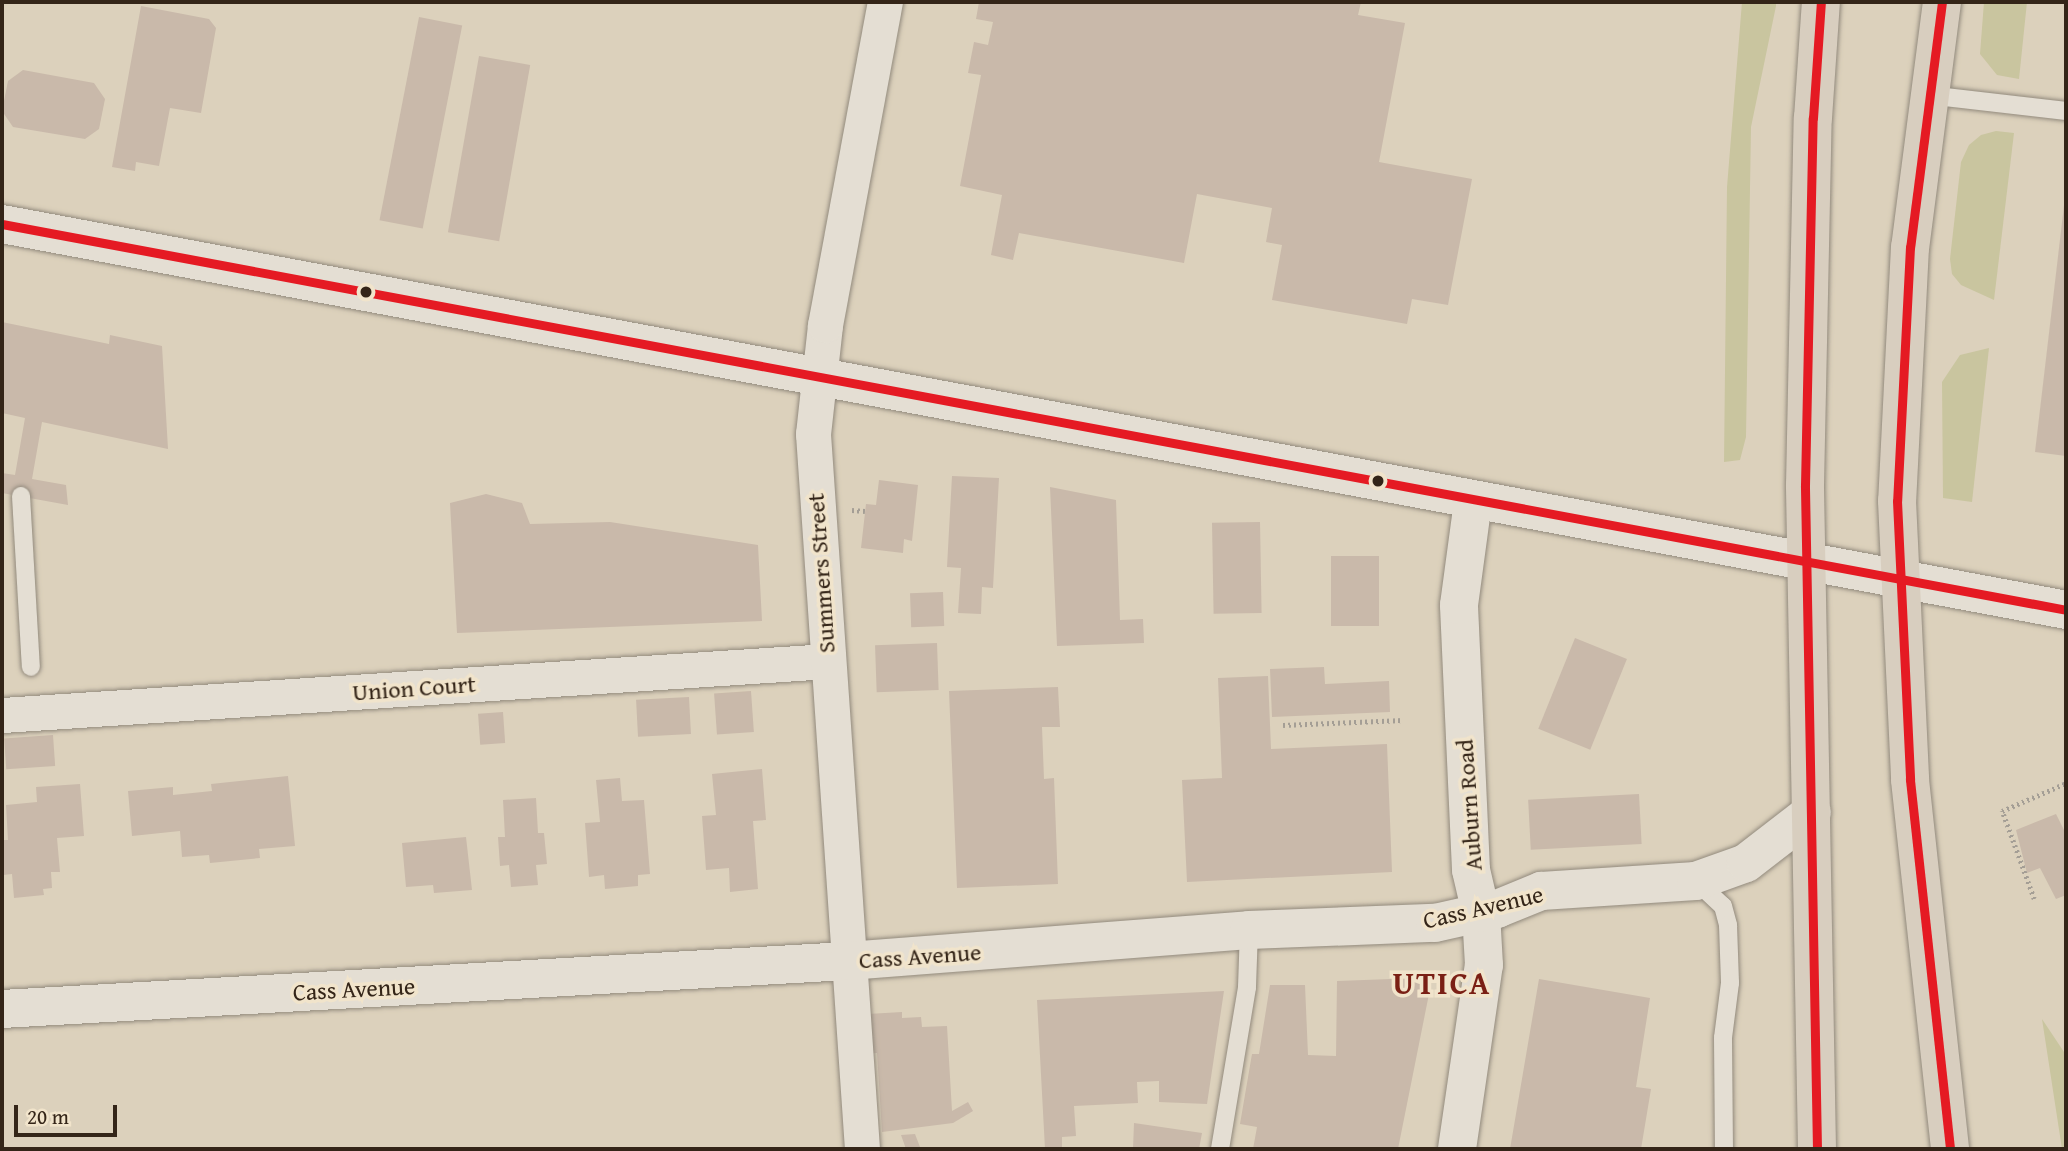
<!DOCTYPE html>
<style>
body{margin:0}
#map{position:relative;width:2068px;height:1151px;overflow:hidden;background:#dcd1bc;font-family:"Gentium Book Plus",serif}
div>[style]{position:absolute}
[style*='--x']{left:calc(var(--x)*1px);top:calc(var(--y)*1px);width:calc(var(--w)*1px);rotate:calc(var(--a)*1deg)}
.green>*{inset:0;background:#c9c59f}
.building>*{inset:0;background:#c9b9aa;transform-origin:0 0}
.path>*{height:4.5px;margin-top:-2.25px;transform-origin:0;background:repeating-linear-gradient(90deg,#a49e95 0 2px,transparent 0 5.5px)}
.roads{filter:drop-shadow(0 0 2px #928a7d) drop-shadow(0 0 2px #928a7d)}
.service>*{height:18px;margin:-9px;padding:0 9px;transform-origin:9px;border-radius:9px;background:#e4ded3}
.minor>*{height:35px;margin:-17.5px;padding:0 17.5px;transform-origin:17.5px;border-radius:17.5px;background:#e4ded3}
.tertiary>*{height:38px;margin:-19px;padding:0 19px;transform-origin:19px;border-radius:19px;background:#e4ded3}
.secondary>*{height:38px;margin:-19px;padding:0 19px;transform-origin:19px;border-radius:19px;background:#e4ded3}
.trunk>*{height:38px;margin:-19px;padding:0 19px;transform-origin:19px;border-radius:19px;background:#d8cebf}
.bus-1>*{height:9px;margin:-4.5px;padding:0 4.5px;transform-origin:4.5px;border-radius:4.5px;background:#e51a23}
.dots>*{width:19px;height:19px;translate:-50% -50%;box-sizing:border-box;border:4px solid #f1e4cb;border-radius:50%}
span{translate:-50% -50%;white-space:nowrap;text-align:center;line-height:1.15;-webkit-text-stroke:7px #f1e4cb;paint-order:stroke}
.street-label{font-size:24px;color:#342518}
.district-label{font-size:32px;color:#7a1f14;font-weight:700;letter-spacing:2px}
.frame{position:absolute;inset:0;border:4px solid #342518;pointer-events:none}
.scale{position:absolute;left:14px;top:1105px;width:103px;height:32px;box-sizing:border-box;border:4px solid #342518;border-top:0;padding-left:9px;font-size:21px;line-height:24px;white-space:nowrap;color:#342518;-webkit-text-stroke:5px #f1e4cb;paint-order:stroke}
</style>
<div id="map">
<div class="green">
<div style="clip-path:polygon(1742px 2px,1776px 2px,1776px 6px,1751px 127px,1746px 437px,1740px 460px,1724px 462px,1727px 187px)"></div>
<div style="clip-path:polygon(1984px 2px,2027px 2px,2019px 79px,1997px 75px,1980px 54px)"></div>
<div style="clip-path:polygon(1996px 131px,2014px 133px,1994px 300px,1961px 285px,1952px 274px,1950px 259px,1961px 162px,1969px 145px,1981px 135px)"></div>
<div style="clip-path:polygon(1989px 348px,1972px 502px,1943px 498px,1942px 382px,1960px 355px)"></div>
<div style="clip-path:polygon(2042px 1019px,2066px 1055px,2066px 1149px,2062px 1149px)"></div>
</div>
<div class="building">
<div style="clip-path:polygon(979px 2px,1361px 2px,1358px 15px,1405px 23px,1379px 162px,1472px 179px,1448px 305px,1412px 299px,1407px 324px,1272px 300px,1282px 245px,1266px 242px,1272px 208px,1197px 194px,1184px 263px,1019px 233px,1013px 260px,991px 255px,1002px 195px,960px 186px,981px 75px,968px 73px,974px 42px,988px 45px,993px 22px,976px 19px)"></div>
<div style="clip-path:polygon(141px 6px,209px 19px,216px 28px,201px 113px,170px 108px,159px 166px,136px 162px,135px 171px,112px 167px)"></div>
<div style="left:419px;top:17px;width:44px;height:207px;rotate:11deg"></div>
<div style="left:479px;top:56px;width:52px;height:179px;rotate:10deg"></div>
<div style="clip-path:polygon(23px 70px,94px 83px,105px 99px,99px 129px,85px 139px,13px 127px,2px 111px,8px 81px)"></div>
<div style="clip-path:polygon(2065px 197px,2066px 197px,2066px 456px,2035px 452px)"></div>
<div style="clip-path:polygon(2px 322px,109px 344px,110px 335px,162px 346px,168px 449px,42px 422px,32px 479px,66px 485px,68px 505px,2px 493px,2px 473px,15px 475px,25px 418px,2px 413px)"></div>
<div style="clip-path:polygon(952px 476px,999px 478px,993px 588px,982px 587px,981px 614px,958px 613px,961px 568px,947px 567px)"></div>
<div style="clip-path:polygon(879px 480px,918px 485px,912px 541px,904px 539px,903px 553px,861px 548px,866px 504px,876px 505px)"></div>
<div style="clip-path:polygon(1050px 487px,1116px 500px,1120px 620px,1143px 619px,1144px 643px,1057px 646px)"></div>
<div style="clip-path:polygon(486px 494px,522px 503px,530px 524px,610px 522px,758px 545px,762px 621px,457px 633px,450px 503px)"></div>
<div style="left:1260px;top:522px;width:91px;height:48px;rotate:89deg"></div>
<div style="left:1331px;top:556px;width:48px;height:70px"></div>
<div style="left:943px;top:592px;width:34px;height:33px;rotate:88deg"></div>
<div style="left:1575px;top:638px;width:56px;height:98px;rotate:22deg"></div>
<div style="left:937px;top:643px;width:47px;height:62px;rotate:88deg"></div>
<div style="clip-path:polygon(1324px 667px,1325px 684px,1389px 681px,1390px 712px,1272px 717px,1270px 669px)"></div>
<div style="clip-path:polygon(1268px 676px,1271px 749px,1387px 744px,1392px 872px,1187px 882px,1182px 780px,1222px 778px,1218px 678px)"></div>
<div style="clip-path:polygon(1058px 687px,1060px 727px,1042px 727px,1044px 779px,1054px 778px,1058px 884px,957px 888px,949px 691px)"></div>
<div style="left:751px;top:691px;width:41px;height:37px;rotate:86deg"></div>
<div style="left:689px;top:697px;width:37px;height:53px;rotate:87deg"></div>
<div style="left:503px;top:712px;width:31px;height:25px;rotate:86deg"></div>
<div style="left:53px;top:735px;width:31px;height:49px;rotate:86deg"></div>
<div style="clip-path:polygon(762px 769px,766px 820px,753px 821px,758px 889px,730px 892px,729px 868px,706px 870px,702px 816px,716px 815px,712px 774px)"></div>
<div style="clip-path:polygon(288px 776px,295px 846px,259px 849px,260px 858px,210px 863px,209px 855px,182px 857px,180px 831px,132px 836px,128px 791px,173px 787px,173px 795px,212px 791px,211px 784px)"></div>
<div style="clip-path:polygon(620px 778px,622px 801px,644px 800px,650px 874px,638px 875px,638px 886px,605px 889px,604px 875px,589px 877px,585px 823px,600px 822px,596px 780px)"></div>
<div style="clip-path:polygon(80px 784px,84px 836px,57px 838px,60px 872px,51px 872px,52px 888px,43px 889px,44px 895px,14px 898px,12px 874px,3px 875px,2px 840px,8px 840px,6px 805px,37px 802px,36px 787px)"></div>
<div style="left:1639px;top:794px;width:50px;height:111px;rotate:87deg"></div>
<div style="clip-path:polygon(536px 798px,538px 833px,544px 833px,547px 864px,536px 865px,538px 885px,511px 887px,509px 865px,500px 866px,498px 837px,505px 837px,503px 800px)"></div>
<div style="clip-path:polygon(2056px 814px,2066px 834px,2066px 895px,2056px 899px,2040px 868px,2027px 873px,2016px 830px)"></div>
<div style="clip-path:polygon(466px 837px,472px 890px,434px 893px,433px 885px,406px 887px,402px 843px)"></div>
<div style="clip-path:polygon(1418px 978px,1430px 989px,1398px 1149px,1253px 1149px,1257px 1127px,1240px 1124px,1252px 1054px,1259px 1054px,1270px 985px,1305px 985px,1308px 1055px,1336px 1056px,1337px 981px)"></div>
<div style="clip-path:polygon(1539px 979px,1650px 998px,1636px 1087px,1651px 1089px,1641px 1149px,1510px 1149px)"></div>
<div style="clip-path:polygon(1224px 991px,1207px 1104px,1159px 1102px,1159px 1081px,1137px 1082px,1138px 1103px,1074px 1106px,1076px 1136px,1062px 1137px,1062px 1149px,1045px 1149px,1037px 1000px)"></div>
<div style="clip-path:polygon(902px 1012px,902px 1018px,921px 1017px,922px 1027px,947px 1026px,952px 1111px,968px 1102px,973px 1111px,953px 1123px,882px 1132px,877px 1053px,870px 1053px,868px 1014px)"></div>
<div style="clip-path:polygon(1134px 1123px,1202px 1133px,1199px 1149px,1133px 1149px)"></div>
<div style="clip-path:polygon(915px 1134px,920px 1147px,928px 1149px,906px 1149px,901px 1135px)"></div>
</div>
<div class="path">
<div style="--x:852;--y:510;--w:13;--a:4"></div>
<div style="--x:1283;--y:725;--w:121;--a:-2.4"></div>
<div style="--x:2034;--y:899;--w:94;--a:-110"></div>
<div style="--x:2002;--y:811;--w:70;--a:-23.6"></div>
</div>
<div class="roads">
<div class="service">
<div style="--x:1928;--y:95;--w:139;--a:6.6"></div>
<div style="--x:21;--y:496;--w:171;--a:86.7"></div>
<div style="--x:1697;--y:882;--w:35;--a:43"></div>
<div style="--x:1723;--y:906;--w:20;--a:75"></div>
<div style="--x:1728;--y:925;--w:58;--a:88"></div>
<div style="--x:1730;--y:983;--w:55;--a:97.3"></div>
<div style="--x:1723;--y:1038;--w:111;--a:89.5"></div>
<div style="--x:1220;--y:1149;--w:164;--a:-80.5"></div>
<div style="--x:1247;--y:987;--w:57;--a:-88"></div>
</div>
<div class="minor">
<div style="--x:2;--y:715;--w:827;--a:-3.74"></div>
<div style="--x:862;--y:1149;--w:717;--a:-93.92"></div>
<div style="--x:813;--y:434;--w:110;--a:-83.7"></div>
<div style="--x:825;--y:325;--w:329;--a:-79.5"></div>
</div>
<div class="tertiary">
<div style="--x:2;--y:1009;--w:847;--a:-3.25"></div>
<div style="--x:848;--y:961;--w:402;--a:-4.4"></div>
<div style="--x:1249;--y:930;--w:186;--a:-2.2"></div>
<div style="--x:1435;--y:923;--w:64;--a:-12.7"></div>
<div style="--x:1497;--y:909;--w:48;--a:-22.2"></div>
<div style="--x:1541;--y:891;--w:155;--a:-3.7"></div>
<div style="--x:1696;--y:881;--w:53;--a:-19.8"></div>
<div style="--x:1746;--y:863;--w:83;--a:-37.7"></div>
<div style="--x:1457;--y:1149;--w:186;--a:-81.7"></div>
<div style="--x:1484;--y:965;--w:52;--a:-93.3"></div>
<div style="--x:1481;--y:913;--w:44;--a:-103.1"></div>
<div style="--x:1471;--y:870;--w:265;--a:-92.6"></div>
<div style="--x:1459;--y:605;--w:105;--a:-82.3"></div>
</div>
<div class="secondary">
<div style="--x:2;--y:224;--w:2100;--a:10.59"></div>
</div>
<div class="trunk">
<div style="--x:1942;--y:2;--w:247;--a:97.4"></div>
<div style="--x:1910;--y:247;--w:254;--a:92.9"></div>
<div style="--x:1897;--y:501;--w:279;--a:87.3"></div>
<div style="--x:1910;--y:780;--w:371;--a:83.8"></div>
<div style="--x:1817;--y:1149;--w:664;--a:-91.04"></div>
<div style="--x:1805;--y:485;--w:367;--a:-88.8"></div>
<div style="--x:1813;--y:118;--w:116;--a:-86.1"></div>
</div>
</div>
<div class="bus-1">
<div style="--x:1942;--y:2;--w:247;--a:97.4"></div>
<div style="--x:1910;--y:247;--w:254;--a:92.9"></div>
<div style="--x:1897;--y:501;--w:279;--a:87.3"></div>
<div style="--x:1910;--y:780;--w:371;--a:83.8"></div>
<div style="--x:2;--y:224;--w:2100;--a:10.59"></div>
<div style="--x:1817;--y:1149;--w:664;--a:-91.04"></div>
<div style="--x:1805;--y:485;--w:367;--a:-88.8"></div>
<div style="--x:1813;--y:118;--w:116;--a:-86.1"></div>
</div>
<div class="dots">
<div style="left:366px;top:292px;background:#342518"></div>
<div style="left:1378px;top:481px;background:#342518"></div>
</div>
<div class="street-label">
<span style="left:821px;top:573px;rotate:-94deg">Summers Street</span>
<span style="left:414px;top:688px;rotate:-4deg">Union Court</span>
<span style="left:1469px;top:805px;rotate:-94deg">Auburn Road</span>
<span style="left:1483px;top:907px;rotate:-13deg">Cass Avenue</span>
<span style="left:920px;top:956px;rotate:-4deg">Cass Avenue</span>
<span style="left:354px;top:989px;rotate:-3deg">Cass Avenue</span>
</div>
<div class="district-label">
<span style="left:1442px;top:983px">UTICA</span>
</div>
<div class="frame"></div>
<div class="scale">20 m</div>
</div>
